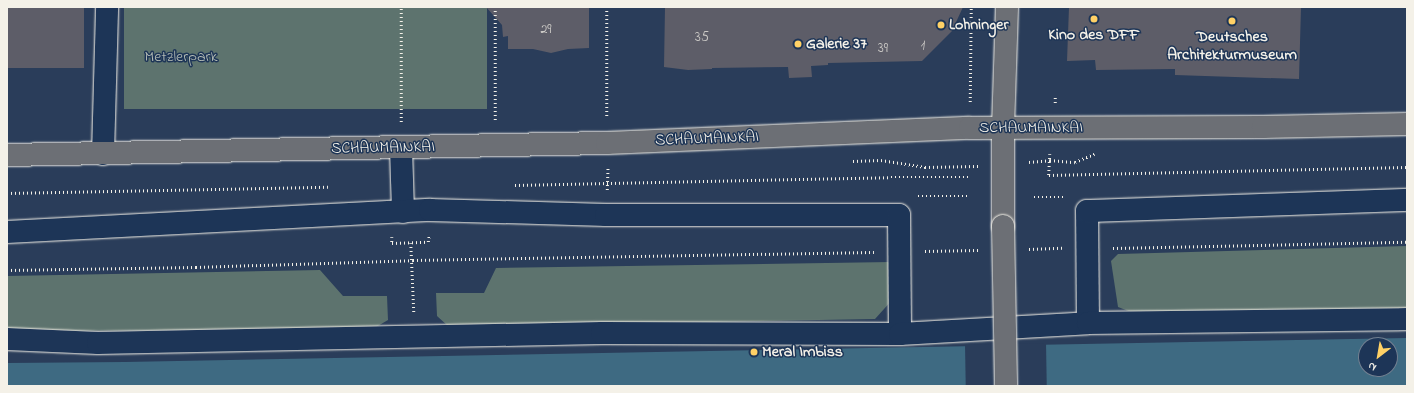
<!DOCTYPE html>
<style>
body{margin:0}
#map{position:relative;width:1414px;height:393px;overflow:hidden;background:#2a3d5a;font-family:"Indie Flower",sans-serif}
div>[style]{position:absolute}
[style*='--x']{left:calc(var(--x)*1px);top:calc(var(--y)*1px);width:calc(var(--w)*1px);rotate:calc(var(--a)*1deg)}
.green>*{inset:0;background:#5d736e;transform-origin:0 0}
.water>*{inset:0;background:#3e6a82}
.pier>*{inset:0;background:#2a3d5a;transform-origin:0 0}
.building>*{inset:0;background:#5d5d68;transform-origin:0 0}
.path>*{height:2.5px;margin-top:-1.25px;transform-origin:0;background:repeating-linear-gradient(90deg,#f4f1e8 0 1px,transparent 0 4px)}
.roads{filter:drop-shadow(0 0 1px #f4f1e8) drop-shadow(0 0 1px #f4f1e8)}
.minor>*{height:22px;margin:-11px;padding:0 11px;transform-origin:11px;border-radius:11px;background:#1d3557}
.major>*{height:22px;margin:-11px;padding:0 11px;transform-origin:11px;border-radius:11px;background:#6c6f75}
.bridges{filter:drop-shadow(0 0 1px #f4f1e8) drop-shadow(0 0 1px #f4f1e8)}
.major-bridge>*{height:22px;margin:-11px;padding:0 11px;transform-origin:11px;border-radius:11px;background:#6c6f75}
.dots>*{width:11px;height:11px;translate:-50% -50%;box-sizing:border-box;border:2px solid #1d3557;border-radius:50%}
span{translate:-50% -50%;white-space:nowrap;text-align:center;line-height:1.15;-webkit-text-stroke:3px #1d3557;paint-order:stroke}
.number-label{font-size:14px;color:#ceccc8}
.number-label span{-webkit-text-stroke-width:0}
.poi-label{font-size:16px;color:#f4f1e8;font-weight:700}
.left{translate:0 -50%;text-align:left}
.park-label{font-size:16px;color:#b8bfb7}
.street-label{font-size:16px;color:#f4f1e8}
.frame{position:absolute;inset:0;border:8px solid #f4f1e8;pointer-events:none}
.north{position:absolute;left:1358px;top:337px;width:40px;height:40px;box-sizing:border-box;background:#1d3557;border:1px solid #738091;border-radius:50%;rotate:211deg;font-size:11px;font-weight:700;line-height:16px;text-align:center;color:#f4f1e8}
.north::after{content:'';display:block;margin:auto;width:14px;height:18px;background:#ffd166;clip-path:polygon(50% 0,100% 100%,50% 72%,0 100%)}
</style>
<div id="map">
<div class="green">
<div style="left:124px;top:7px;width:363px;height:102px"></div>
<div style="clip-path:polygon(1407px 246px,1407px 310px,1144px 317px,1118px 307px,1111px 261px,1118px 254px)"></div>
<div style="clip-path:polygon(891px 262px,893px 299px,875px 319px,449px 327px,437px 316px,436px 293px,484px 293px,496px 268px)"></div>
<div style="clip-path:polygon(320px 270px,343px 296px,387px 296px,388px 320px,371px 330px,7px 331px,7px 276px)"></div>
</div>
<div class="water">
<div style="clip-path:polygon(evenodd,1407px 338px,1407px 386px,7px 386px,7px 363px,125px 362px,1407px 338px,1366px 345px,1390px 345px,1390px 369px,1366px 369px,1366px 345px)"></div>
</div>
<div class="pier">
<div style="left:1046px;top:343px;width:43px;height:81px;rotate:89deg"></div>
</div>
<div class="building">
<div style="left:7px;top:7px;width:77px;height:61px"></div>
<div style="clip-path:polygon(486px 7px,589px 7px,589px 48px,568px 49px,551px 53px,533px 49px,508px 49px,508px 36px,503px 37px,502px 25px)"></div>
<div style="clip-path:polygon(665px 7px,963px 7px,952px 31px,922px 61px,828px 63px,828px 65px,811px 66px,812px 77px,789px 78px,788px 67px,712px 68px,712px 69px,688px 70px,664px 67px)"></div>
<div style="clip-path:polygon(1069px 7px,1301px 7px,1299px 79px,1175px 75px,1175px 69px,1096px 70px,1095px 60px,1067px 61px)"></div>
</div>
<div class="path">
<div style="--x:607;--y:7;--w:111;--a:90"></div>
<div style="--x:970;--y:102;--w:95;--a:-89.4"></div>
<div style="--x:1055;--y:103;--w:7;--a:-90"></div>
<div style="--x:495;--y:120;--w:113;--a:-90"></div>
<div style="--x:401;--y:122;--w:115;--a:-90"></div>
<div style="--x:1050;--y:154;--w:21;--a:93"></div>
<div style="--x:1049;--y:175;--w:358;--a:-1.3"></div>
<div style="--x:853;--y:161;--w:28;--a:-2"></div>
<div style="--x:881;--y:160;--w:45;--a:9"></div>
<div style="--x:925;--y:167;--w:53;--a:-1.1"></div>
<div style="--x:1029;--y:162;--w:21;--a:-5"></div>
<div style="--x:1050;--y:160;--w:25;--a:5"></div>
<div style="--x:1075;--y:162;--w:21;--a:-23"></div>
<div style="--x:515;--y:185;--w:376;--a:-1.2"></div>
<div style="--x:891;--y:177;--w:80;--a:0"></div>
<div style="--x:607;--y:190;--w:23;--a:-88"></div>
<div style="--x:7;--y:193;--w:321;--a:-1.1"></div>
<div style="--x:918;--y:196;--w:52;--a:0"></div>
<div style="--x:1034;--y:197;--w:31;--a:0"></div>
<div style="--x:392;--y:237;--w:6;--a:90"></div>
<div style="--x:392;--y:243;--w:36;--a:-2"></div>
<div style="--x:428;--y:242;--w:6;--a:-81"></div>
<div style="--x:411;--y:243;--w:69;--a:87.5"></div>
<div style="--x:1113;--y:248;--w:294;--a:-1.2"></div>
<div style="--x:1029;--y:249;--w:33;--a:-2"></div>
<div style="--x:925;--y:251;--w:53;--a:-1.1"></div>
<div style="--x:7;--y:270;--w:189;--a:-0.9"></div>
<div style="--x:196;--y:267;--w:217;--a:-1.8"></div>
<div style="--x:413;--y:260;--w:461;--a:-1"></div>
</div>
<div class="roads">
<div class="minor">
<div style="--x:401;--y:148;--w:64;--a:88.2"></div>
<div style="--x:103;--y:154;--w:147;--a:-88.4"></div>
<div style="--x:7;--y:232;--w:424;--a:-3"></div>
<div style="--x:430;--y:210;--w:176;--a:1.6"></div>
<div style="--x:606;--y:215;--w:293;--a:0"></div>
<div style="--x:899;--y:215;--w:119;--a:89.5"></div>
<div style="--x:1088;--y:323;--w:112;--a:-90.5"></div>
<div style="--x:1087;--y:211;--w:320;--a:-2"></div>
<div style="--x:7;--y:339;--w:91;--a:2.5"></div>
<div style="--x:98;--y:343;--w:504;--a:-1.14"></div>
<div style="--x:602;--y:333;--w:298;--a:0.2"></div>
<div style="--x:900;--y:334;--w:188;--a:-3.3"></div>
<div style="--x:1088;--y:323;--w:319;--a:-0.7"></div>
</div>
<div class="major">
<div style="--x:7;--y:155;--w:600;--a:-1.15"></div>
<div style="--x:607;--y:143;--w:363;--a:-2.4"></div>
<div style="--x:970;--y:128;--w:293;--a:-0.2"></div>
<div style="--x:1263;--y:127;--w:144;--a:-1.2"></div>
<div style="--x:1003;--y:226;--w:98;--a:-90"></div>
<div style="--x:1003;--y:128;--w:121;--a:-88.1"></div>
</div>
</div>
<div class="bridges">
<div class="major-bridge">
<div style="--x:1003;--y:226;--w:160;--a:88.9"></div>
</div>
</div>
<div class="dots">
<div style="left:1094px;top:19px;background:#ffd166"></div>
<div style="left:1232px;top:21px;background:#ffd166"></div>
<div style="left:941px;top:25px;background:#ffd166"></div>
<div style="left:798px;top:44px;background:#ffd166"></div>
<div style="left:754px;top:352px;background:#ffd166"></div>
</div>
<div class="number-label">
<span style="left:546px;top:30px">29</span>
<span style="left:702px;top:38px">35</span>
<span style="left:923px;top:46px">1</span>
<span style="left:883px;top:49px">39</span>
</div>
<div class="poi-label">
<span class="left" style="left:949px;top:25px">Lohninger</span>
<span style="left:1094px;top:35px">Kino des DFF</span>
<span style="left:1232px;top:46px">Deutsches<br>Architekturmuseum</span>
<span class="left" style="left:806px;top:44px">Galerie 37</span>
<span class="left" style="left:762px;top:352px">Meral Imbiss</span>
</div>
<div class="park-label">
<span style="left:181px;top:57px">Metzlerpark</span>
</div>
<div class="street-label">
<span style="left:1031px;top:128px">SCHAUMAINKAI</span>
<span style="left:707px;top:139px;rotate:-2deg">SCHAUMAINKAI</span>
<span style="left:383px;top:148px;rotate:-1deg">SCHAUMAINKAI</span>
</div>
<div class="frame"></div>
<div class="north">N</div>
</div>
